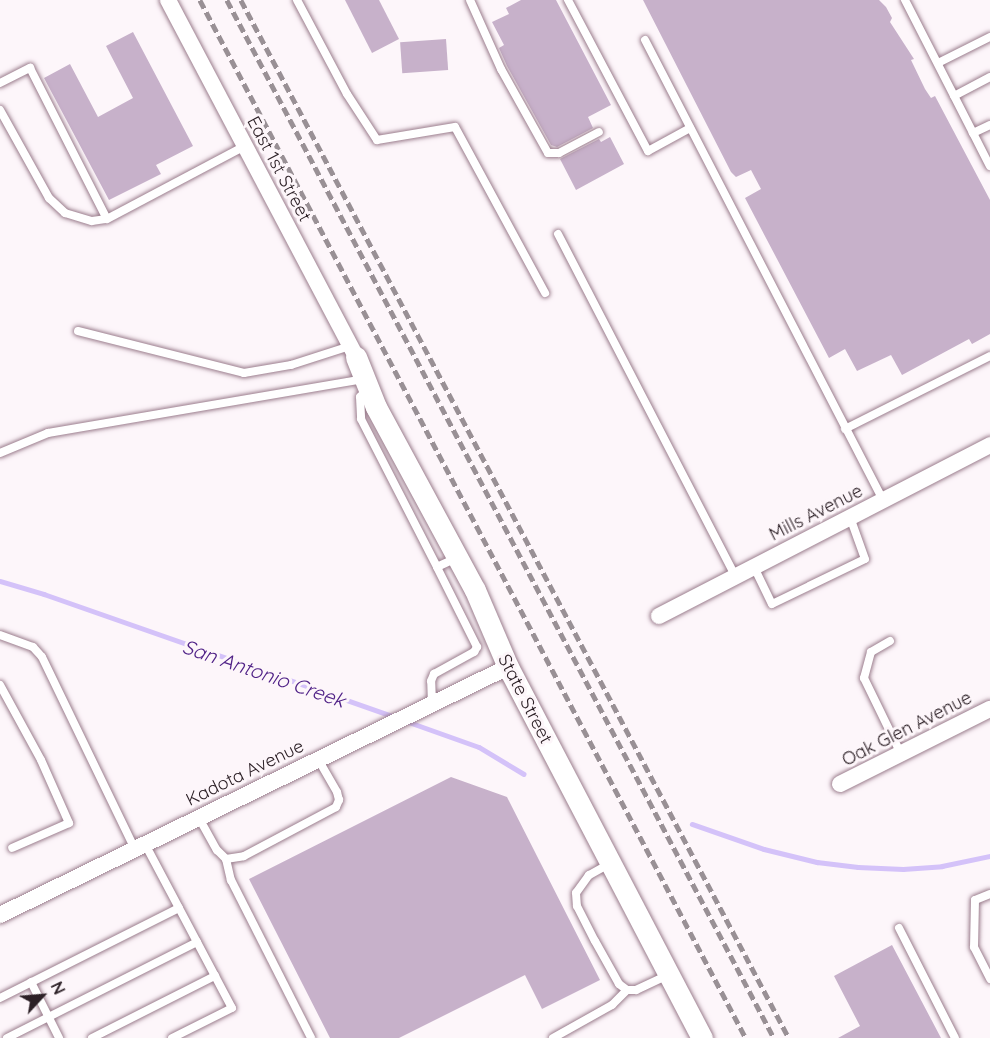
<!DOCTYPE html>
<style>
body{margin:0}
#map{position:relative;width:990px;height:1038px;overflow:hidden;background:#fdf6fa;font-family:Quicksand,sans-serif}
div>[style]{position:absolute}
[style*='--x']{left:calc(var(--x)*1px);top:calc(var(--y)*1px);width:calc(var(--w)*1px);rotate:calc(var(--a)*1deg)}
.stream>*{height:4.5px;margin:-2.25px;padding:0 2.25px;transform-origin:2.25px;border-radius:2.25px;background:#d4c2f9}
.building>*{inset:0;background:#c7b1ca;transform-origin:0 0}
.roads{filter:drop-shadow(0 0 2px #9b7d8d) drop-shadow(0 0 2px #9b7d8d)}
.service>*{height:8px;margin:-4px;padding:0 4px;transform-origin:4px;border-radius:4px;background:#fff}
.minor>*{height:16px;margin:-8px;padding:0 8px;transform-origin:8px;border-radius:8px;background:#fff}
.tertiary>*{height:21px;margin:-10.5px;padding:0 10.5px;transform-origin:10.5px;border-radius:10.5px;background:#fff}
.rail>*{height:4.5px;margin-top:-2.25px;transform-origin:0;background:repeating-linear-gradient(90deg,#999095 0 9px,transparent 0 13.5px)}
span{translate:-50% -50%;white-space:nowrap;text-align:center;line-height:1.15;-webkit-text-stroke:6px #fdf6fa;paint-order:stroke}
.street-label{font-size:18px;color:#2c2026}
.water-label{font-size:20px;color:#502287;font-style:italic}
.north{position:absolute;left:12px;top:966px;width:60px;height:60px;-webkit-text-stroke:4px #fdf6fa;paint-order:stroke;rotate:64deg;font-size:16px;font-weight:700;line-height:24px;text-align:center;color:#2c2026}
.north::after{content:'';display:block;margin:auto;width:21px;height:27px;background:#2c2026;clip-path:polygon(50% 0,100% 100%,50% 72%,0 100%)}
</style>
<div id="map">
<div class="stream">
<div style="--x:0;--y:581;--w:46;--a:16.5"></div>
<div style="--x:44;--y:594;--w:372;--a:19.3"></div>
<div style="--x:406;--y:721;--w:77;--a:19.6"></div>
<div style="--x:479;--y:747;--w:52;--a:31"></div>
<div style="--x:692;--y:824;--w:76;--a:19.1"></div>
<div style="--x:764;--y:849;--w:55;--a:13.8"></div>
<div style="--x:817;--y:862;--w:41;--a:7"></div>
<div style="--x:858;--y:867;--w:45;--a:2.5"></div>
<div style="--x:903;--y:869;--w:39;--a:-4"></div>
<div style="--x:942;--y:866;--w:49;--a:-11.8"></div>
</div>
<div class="building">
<div style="clip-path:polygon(345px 0,379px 0,399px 39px,372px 53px)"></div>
<div style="clip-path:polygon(521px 0,556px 0,611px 105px,588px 117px,593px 128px,557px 147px,551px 145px,507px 66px,499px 48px,504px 45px,492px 22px,509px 14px,506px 8px)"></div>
<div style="clip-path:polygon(643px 0,879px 0,886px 7px,892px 18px,890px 22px,914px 59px,911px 60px,925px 89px,931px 98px,935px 96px,990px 200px,990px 334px,972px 344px,969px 339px,902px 375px,891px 355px,857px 371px,845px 349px,829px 358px,745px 198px,761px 189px,751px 170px,736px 177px,731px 172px)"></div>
<div style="clip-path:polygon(133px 32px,193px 146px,156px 165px,161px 174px,109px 200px,44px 78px,70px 64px,98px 117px,133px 98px,106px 46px)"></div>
<div style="left:446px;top:39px;width:31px;height:46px;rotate:86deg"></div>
<div style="clip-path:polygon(610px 137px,624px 164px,576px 190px,560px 159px,599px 139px,601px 142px)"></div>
<div style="clip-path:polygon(451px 777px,507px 797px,600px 980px,542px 1009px,525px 975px,399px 1038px,330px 1038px,249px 879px)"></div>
<div style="clip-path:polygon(892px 945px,941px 1038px,838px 1038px,860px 1026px,834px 976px)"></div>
</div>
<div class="roads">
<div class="service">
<div style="--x:297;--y:0;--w:106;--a:62"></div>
<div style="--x:347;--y:94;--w:55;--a:56.9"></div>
<div style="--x:377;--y:140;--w:79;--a:-9.5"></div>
<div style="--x:455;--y:127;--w:189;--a:61.5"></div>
<div style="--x:470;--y:0;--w:76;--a:65.8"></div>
<div style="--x:501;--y:69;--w:96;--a:60.8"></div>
<div style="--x:548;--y:153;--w:11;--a:0"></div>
<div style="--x:559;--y:153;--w:45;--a:-27.7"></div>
<div style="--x:568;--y:0;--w:171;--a:62.1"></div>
<div style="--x:648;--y:151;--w:48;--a:-28.7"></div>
<div style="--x:905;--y:0;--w:149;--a:62.9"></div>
<div style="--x:645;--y:40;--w:518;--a:62.64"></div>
<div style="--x:938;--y:63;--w:58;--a:-26.6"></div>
<div style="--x:0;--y:83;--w:34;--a:-27"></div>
<div style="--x:30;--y:68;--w:169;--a:63"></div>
<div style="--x:954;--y:96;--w:41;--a:-27.8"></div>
<div style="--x:0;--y:110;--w:101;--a:60.9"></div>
<div style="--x:49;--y:198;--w:22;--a:43"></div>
<div style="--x:65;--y:213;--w:28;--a:17"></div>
<div style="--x:92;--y:221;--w:15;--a:-8"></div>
<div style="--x:107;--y:219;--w:156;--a:-27.9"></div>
<div style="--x:990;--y:125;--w:19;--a:155"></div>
<div style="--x:973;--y:133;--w:37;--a:63"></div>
<div style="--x:558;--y:234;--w:385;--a:62.6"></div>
<div style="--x:78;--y:331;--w:171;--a:14.2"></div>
<div style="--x:244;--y:373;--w:48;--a:-9.7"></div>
<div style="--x:291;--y:365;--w:62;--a:-17.9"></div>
<div style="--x:366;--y:390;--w:9;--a:131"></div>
<div style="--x:360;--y:397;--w:22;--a:87"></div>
<div style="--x:361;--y:419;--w:166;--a:62.8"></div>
<div style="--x:437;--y:567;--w:21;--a:-25"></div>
<div style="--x:845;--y:429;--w:162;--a:-26.7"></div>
<div style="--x:0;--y:453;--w:52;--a:-22.6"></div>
<div style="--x:48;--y:433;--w:320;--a:-9.7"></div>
<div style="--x:754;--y:567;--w:41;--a:64.1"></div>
<div style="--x:772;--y:604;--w:103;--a:-25.8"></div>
<div style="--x:865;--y:559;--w:45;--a:-109.7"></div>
<div style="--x:0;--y:635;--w:35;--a:20"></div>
<div style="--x:33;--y:647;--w:13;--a:48"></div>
<div style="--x:42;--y:657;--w:213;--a:64.2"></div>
<div style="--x:890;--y:641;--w:22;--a:150"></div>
<div style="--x:871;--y:652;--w:27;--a:105"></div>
<div style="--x:864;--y:678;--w:85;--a:64"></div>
<div style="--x:0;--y:685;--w:85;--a:61.3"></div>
<div style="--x:41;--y:760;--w:69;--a:66"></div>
<div style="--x:69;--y:823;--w:62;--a:156.3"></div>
<div style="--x:432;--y:704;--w:23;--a:-92"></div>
<div style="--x:431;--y:681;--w:8;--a:-67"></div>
<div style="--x:434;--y:674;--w:46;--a:-28.8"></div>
<div style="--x:474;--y:652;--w:6;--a:-59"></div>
<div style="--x:477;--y:647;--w:89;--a:-116.6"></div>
<div style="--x:199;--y:818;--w:37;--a:61"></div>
<div style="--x:217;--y:850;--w:13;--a:45"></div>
<div style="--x:226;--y:859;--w:18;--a:-9"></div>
<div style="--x:244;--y:856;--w:104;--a:-28"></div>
<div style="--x:336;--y:807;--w:8;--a:-67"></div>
<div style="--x:339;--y:800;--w:8;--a:-104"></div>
<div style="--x:337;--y:792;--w:38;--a:-120"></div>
<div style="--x:145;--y:844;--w:72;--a:62"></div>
<div style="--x:226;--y:859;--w:22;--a:77"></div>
<div style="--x:231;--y:880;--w:177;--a:63.1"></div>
<div style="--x:609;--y:864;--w:23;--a:151"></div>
<div style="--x:589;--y:875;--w:22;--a:126"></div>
<div style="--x:576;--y:893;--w:13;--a:86"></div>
<div style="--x:577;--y:906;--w:39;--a:63"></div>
<div style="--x:595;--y:941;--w:49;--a:60.8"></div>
<div style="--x:619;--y:984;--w:10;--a:37"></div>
<div style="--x:627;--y:990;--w:9;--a:0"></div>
<div style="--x:636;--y:990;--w:35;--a:-25"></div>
<div style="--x:990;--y:894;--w:16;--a:158"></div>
<div style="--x:975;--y:900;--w:47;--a:91.2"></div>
<div style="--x:974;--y:947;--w:36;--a:63"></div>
<div style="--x:899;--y:928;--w:123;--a:63"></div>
<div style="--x:31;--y:982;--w:63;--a:63.4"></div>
<div style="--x:0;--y:998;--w:200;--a:-26.7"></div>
<div style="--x:179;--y:908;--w:113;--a:62.1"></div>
<div style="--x:232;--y:1008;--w:67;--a:153.4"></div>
<div style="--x:7;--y:1038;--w:213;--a:-26.8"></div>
<div style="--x:92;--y:1038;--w:138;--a:-26.8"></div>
<div style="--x:553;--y:1038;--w:68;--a:-29.2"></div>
<div style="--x:612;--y:1005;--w:21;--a:-45"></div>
</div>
<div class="minor">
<div style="--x:168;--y:0;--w:403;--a:62.2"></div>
<div style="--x:659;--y:616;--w:373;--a:-27.3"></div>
<div style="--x:840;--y:784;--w:168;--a:-26.6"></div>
<div style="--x:0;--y:915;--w:565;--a:-26.02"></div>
</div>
<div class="tertiary">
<div style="--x:356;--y:357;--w:54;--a:68.2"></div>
<div style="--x:376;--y:407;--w:208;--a:61.6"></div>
<div style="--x:475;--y:590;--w:84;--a:66.8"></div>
<div style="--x:508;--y:667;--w:419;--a:62.4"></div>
</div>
</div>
<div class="rail">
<div style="--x:200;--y:0;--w:1173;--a:62.26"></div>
<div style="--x:227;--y:0;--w:1173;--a:62.21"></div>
<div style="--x:241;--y:0;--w:1174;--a:62.17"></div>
</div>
<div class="street-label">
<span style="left:279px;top:169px;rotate:62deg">East 1st Street</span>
<span style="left:816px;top:513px;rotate:-27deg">Mills Avenue</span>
<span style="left:525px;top:699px;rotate:63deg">State Street</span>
<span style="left:907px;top:729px;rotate:-27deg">Oak Glen Avenue</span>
<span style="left:245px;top:773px;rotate:-26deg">Kadota Avenue</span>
</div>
<div class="water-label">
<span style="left:264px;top:673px;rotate:19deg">San Antonio Creek</span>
</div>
<div class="north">N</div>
</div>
